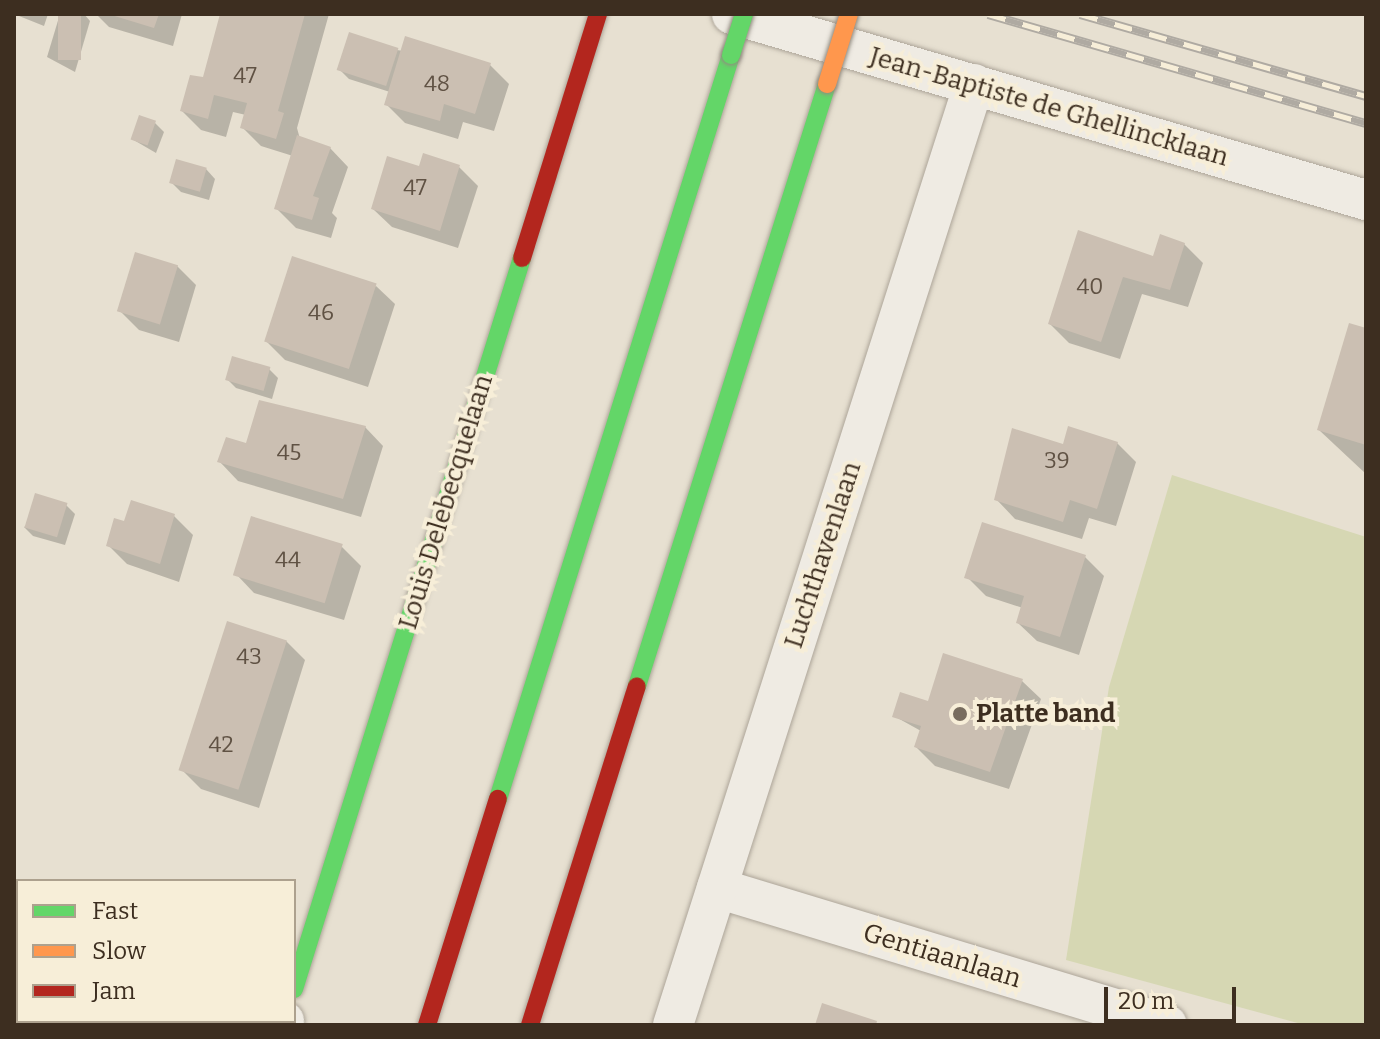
<!DOCTYPE html>
<style>
body{margin:0}
#map{position:relative;width:1380px;height:1039px;overflow:hidden;background:#e7e0d1;font-family:Bitter,serif}
div>[style]{position:absolute}
[style*='--x']{left:calc(var(--x)*1px);top:calc(var(--y)*1px);width:calc(var(--w)*1px);rotate:calc(var(--a)*1deg)}
.green>*{inset:0;background:#d6d7b3}
.shadow>*{inset:0;background:#0003}
.building>*{inset:0;background:#cbbfb2;transform-origin:0 0}
.roads{filter:drop-shadow(0 0 2px #ada599) drop-shadow(0 0 2px #ada599)}
.street>*{height:40px;margin:-20px;padding:0 20px;transform-origin:20px;border-radius:20px;background:#efebe3}
.fast>*{height:18px;margin:-9px;padding:0 9px;transform-origin:9px;border-radius:9px;background:#63d668}
.jam>*{height:18px;margin:-9px;padding:0 9px;transform-origin:9px;border-radius:9px;background:#b3261e}
.rail>*{height:9px;margin-top:-4.5px;transform-origin:0;background:repeating-linear-gradient(90deg,#f7eed8 0 18px,#afaaa2 0 36px);box-sizing:border-box;border-block:2px solid #afaaa2}
.bridges{filter:drop-shadow(0 0 2px #928b80) drop-shadow(0 0 2px #928b80)}
.fast-bridge>*{height:18px;margin:-9px;padding:0 9px;transform-origin:9px;border-radius:9px;background:#63d668}
.slow-bridge>*{height:18px;margin:-9px;padding:0 9px;transform-origin:9px;border-radius:9px;background:#ff974d}
.dots>*{width:22px;height:22px;translate:-50% -50%;box-sizing:border-box;border:4px solid #f7eed8;border-radius:50%}
span{translate:-50% -50%;white-space:nowrap;text-align:center;line-height:1.15;-webkit-text-stroke:8px #f7eed8;paint-order:stroke}
.number-label{font-size:22px;color:#605244}
.number-label span{-webkit-text-stroke-width:0}
.street-label{font-size:26px;color:#3d2e20}
.poi-label{font-size:26px;color:#3d2e20;font-weight:700}
.left{translate:0 -50%;text-align:left}
.frame{position:absolute;inset:0;border:16px solid #3d2e20;pointer-events:none}
.legend{position:absolute;left:16px;top:879px;width:280px;height:144px;box-sizing:border-box;background:#f7eed8;border:2px solid #ada18e;margin:0;padding:10px 14px;list-style:none;font-size:24px;color:#3d2e20}
.legend li{display:flex;align-items:center;gap:16px;height:40px}
.legend b{width:40px;border:2px solid #ada18e}
.scale{position:absolute;left:1104px;top:987px;width:132px;height:36px;box-sizing:border-box;border:4px solid #3d2e20;border-top:0;padding-left:10px;font-size:24px;line-height:28px;white-space:nowrap;color:#3d2e20;-webkit-text-stroke:6px #f7eed8;paint-order:stroke}
</style>
<div id="map">
<div class="green">
<div style="clip-path:polygon(1172px 475px,1366px 537px,1366px 1025px,1305px 1025px,1066px 960px,1109px 687px)"></div>
</div>
<div class="shadow">
<div style="clip-path:polygon(14px 14px,48px 14px,44px 26px)"></div>
<div style="clip-path:polygon(60px 14px,84px 14px,90px 21px,75px 72px,47px 57px)"></div>
<div style="clip-path:polygon(96px 14px,182px 14px,173px 46px,109px 27px)"></div>
<div style="clip-path:polygon(222px 14px,329px 14px,297px 128px,300px 139px,330px 148px,348px 167px,332px 213px,337px 218px,331px 238px,296px 228px,277px 209px,293px 156px,261px 146px,242px 127px,246px 115px,233px 112px,226px 137px,201px 130px,182px 111px,204px 80px)"></div>
<div style="clip-path:polygon(397px 50px,490px 65px,509px 84px,494px 131px,463px 122px,458px 139px,405px 123px,386px 104px,390px 92px,349px 79px,340px 70px)"></div>
<div style="clip-path:polygon(155px 123px,164px 132px,156px 153px,132px 139px)"></div>
<div style="clip-path:polygon(459px 167px,478px 186px,458px 248px,392px 227px,373px 209px)"></div>
<div style="clip-path:polygon(206px 169px,215px 179px,209px 200px,181px 192px,172px 183px)"></div>
<div style="clip-path:polygon(1079px 232px,1154px 259px,1184px 244px,1203px 263px,1188px 307px,1142px 294px,1120px 359px,1069px 343px,1050px 324px)"></div>
<div style="clip-path:polygon(177px 266px,196px 285px,179px 342px,139px 330px,120px 311px)"></div>
<div style="clip-path:polygon(376px 286px,395px 304px,368px 387px,285px 360px,266px 341px)"></div>
<div style="clip-path:polygon(1366px 330px,1366px 474px,1319px 430px)"></div>
<div style="clip-path:polygon(269px 369px,278px 378px,272px 399px,236px 388px,227px 379px)"></div>
<div style="clip-path:polygon(365px 427px,383px 446px,361px 517px,238px 481px,220px 462px,247px 446px)"></div>
<div style="clip-path:polygon(1117px 443px,1136px 462px,1116px 526px,1089px 518px,1082px 539px,1015px 519px,997px 500px,1064px 446px)"></div>
<div style="clip-path:polygon(66px 505px,75px 514px,65px 545px,33px 536px,24px 527px)"></div>
<div style="clip-path:polygon(174px 516px,193px 535px,179px 582px,127px 564px,108px 545px,125px 523px)"></div>
<div style="clip-path:polygon(342px 547px,361px 566px,344px 620px,254px 593px,236px 574px)"></div>
<div style="clip-path:polygon(1085px 557px,1104px 576px,1079px 655px,1037px 641px,1018px 623px,1023px 608px,986px 596px,967px 577px)"></div>
<div style="clip-path:polygon(286px 641px,305px 660px,259px 808px,201px 789px,182px 770px)"></div>
<div style="clip-path:polygon(1022px 681px,1041px 699px,1009px 789px,935px 766px,916px 747px,921px 731px,894px 716px)"></div>
</div>
<div class="building">
<div style="left:58px;top:14px;width:23px;height:46px"></div>
<div style="clip-path:polygon(108px 14px,159px 14px,154px 28px)"></div>
<div style="clip-path:polygon(220px 14px,305px 14px,278px 111px,284px 113px,276px 139px,240px 128px,247px 103px,214px 95px,208px 119px,180px 111px,190px 75px,203px 77px)"></div>
<div style="left:349px;top:32px;width:52px;height:40px;rotate:18deg"></div>
<div style="clip-path:polygon(405px 36px,491px 63px,475px 114px,444px 104px,440px 121px,384px 105px)"></div>
<div style="left:139px;top:115px;width:18px;height:26px;rotate:19deg"></div>
<div style="clip-path:polygon(297px 135px,331px 147px,313px 196px,319px 198px,312px 220px,274px 209px)"></div>
<div style="clip-path:polygon(423px 153px,460px 165px,440px 231px,371px 209px,387px 156px,419px 166px)"></div>
<div style="left:176px;top:159px;width:32px;height:25px;rotate:16deg"></div>
<div style="clip-path:polygon(1078px 230px,1153px 256px,1160px 234px,1185px 243px,1170px 290px,1123px 277px,1101px 342px,1048px 324px)"></div>
<div style="left:135px;top:252px;width:45px;height:62px;rotate:17deg"></div>
<div style="left:292px;top:256px;width:89px;height:90px;rotate:18deg"></div>
<div style="clip-path:polygon(1349px 323px,1366px 328px,1366px 445px,1317px 430px)"></div>
<div style="left:232px;top:356px;width:40px;height:25px;rotate:16deg"></div>
<div style="clip-path:polygon(259px 400px,366px 426px,343px 499px,217px 462px,226px 437px,246px 443px)"></div>
<div style="clip-path:polygon(1068px 426px,1118px 442px,1097px 509px,1070px 500px,1063px 522px,994px 500px,1012px 428px,1063px 444px)"></div>
<div style="left:35px;top:493px;width:34px;height:36px;rotate:17deg"></div>
<div style="clip-path:polygon(131px 500px,175px 514px,160px 564px,106px 546px,114px 518px,124px 521px)"></div>
<div style="left:251px;top:516px;width:96px;height:62px;rotate:17deg"></div>
<div style="clip-path:polygon(982px 522px,1086px 555px,1060px 637px,1016px 623px,1024px 596px,964px 578px)"></div>
<div style="left:227px;top:621px;width:63px;height:157px;rotate:18deg"></div>
<div style="clip-path:polygon(943px 653px,1023px 679px,990px 772px,914px 747px,921px 726px,892px 717px,900px 692px,928px 701px)"></div>
<div style="clip-path:polygon(822px 1003px,877px 1021px,876px 1025px,815px 1025px)"></div>
</div>
<div class="roads">
<div class="street">
<div style="--x:732;--y:14;--w:661;--a:16.35"></div>
<div style="--x:717;--y:888;--w:470;--a:16.9"></div>
<div style="--x:283;--y:1025;--w:4;--a:-76"></div>
<div style="--x:673;--y:1025;--w:988;--a:-72.26"></div>
</div>
<div class="fast">
<div style="--x:637;--y:686;--w:631;--a:-72.48"></div>
<div style="--x:498;--y:799;--w:780;--a:-72.61"></div>
<div style="--x:294;--y:989;--w:766;--a:-72.68"></div>
</div>
<div class="jam">
<div style="--x:522;--y:258;--w:256;--a:-72.7"></div>
<div style="--x:427;--y:1025;--w:237;--a:-72.6"></div>
<div style="--x:530;--y:1025;--w:355;--a:-72.5"></div>
</div>
</div>
<div class="rail">
<div style="--x:988;--y:14;--w:393;--a:16.1"></div>
<div style="--x:1080;--y:14;--w:298;--a:16"></div>
</div>
<div class="bridges">
<div class="fast-bridge">
<div style="--x:731;--y:55;--w:43;--a:-72.4"></div>
</div>
<div class="slow-bridge">
<div style="--x:827;--y:84;--w:73;--a:-72.6"></div>
</div>
</div>
<div class="dots">
<div style="left:960px;top:714px;background:#786c5e"></div>
</div>
<div class="number-label">
<span style="left:245px;top:76px">47</span>
<span style="left:437px;top:84px">48</span>
<span style="left:415px;top:188px">47</span>
<span style="left:1090px;top:287px">40</span>
<span style="left:321px;top:313px">46</span>
<span style="left:289px;top:453px">45</span>
<span style="left:1057px;top:461px">39</span>
<span style="left:288px;top:560px">44</span>
<span style="left:249px;top:657px">43</span>
<span style="left:221px;top:745px">42</span>
</div>
<div class="street-label">
<span style="left:1049px;top:107px;rotate:16deg">Jean-Baptiste de Ghellincklaan</span>
<span style="left:446px;top:502px;rotate:-73deg">Louis Delebecquelaan</span>
<span style="left:823px;top:555px;rotate:-72deg">Luchthavenlaan</span>
<span style="left:942px;top:956px;rotate:17deg">Gentiaanlaan</span>
</div>
<div class="poi-label">
<span class="left" style="left:976px;top:714px">Platte band</span>
</div>
<div class="frame"></div>
<ul class="legend">
<li><b style="height:10px;background:#63d668"></b>Fast</li>
<li><b style="height:10px;background:#ff974d"></b>Slow</li>
<li><b style="height:10px;background:#b3261e"></b>Jam</li>
</ul>
<div class="scale">20 m</div>
</div>
